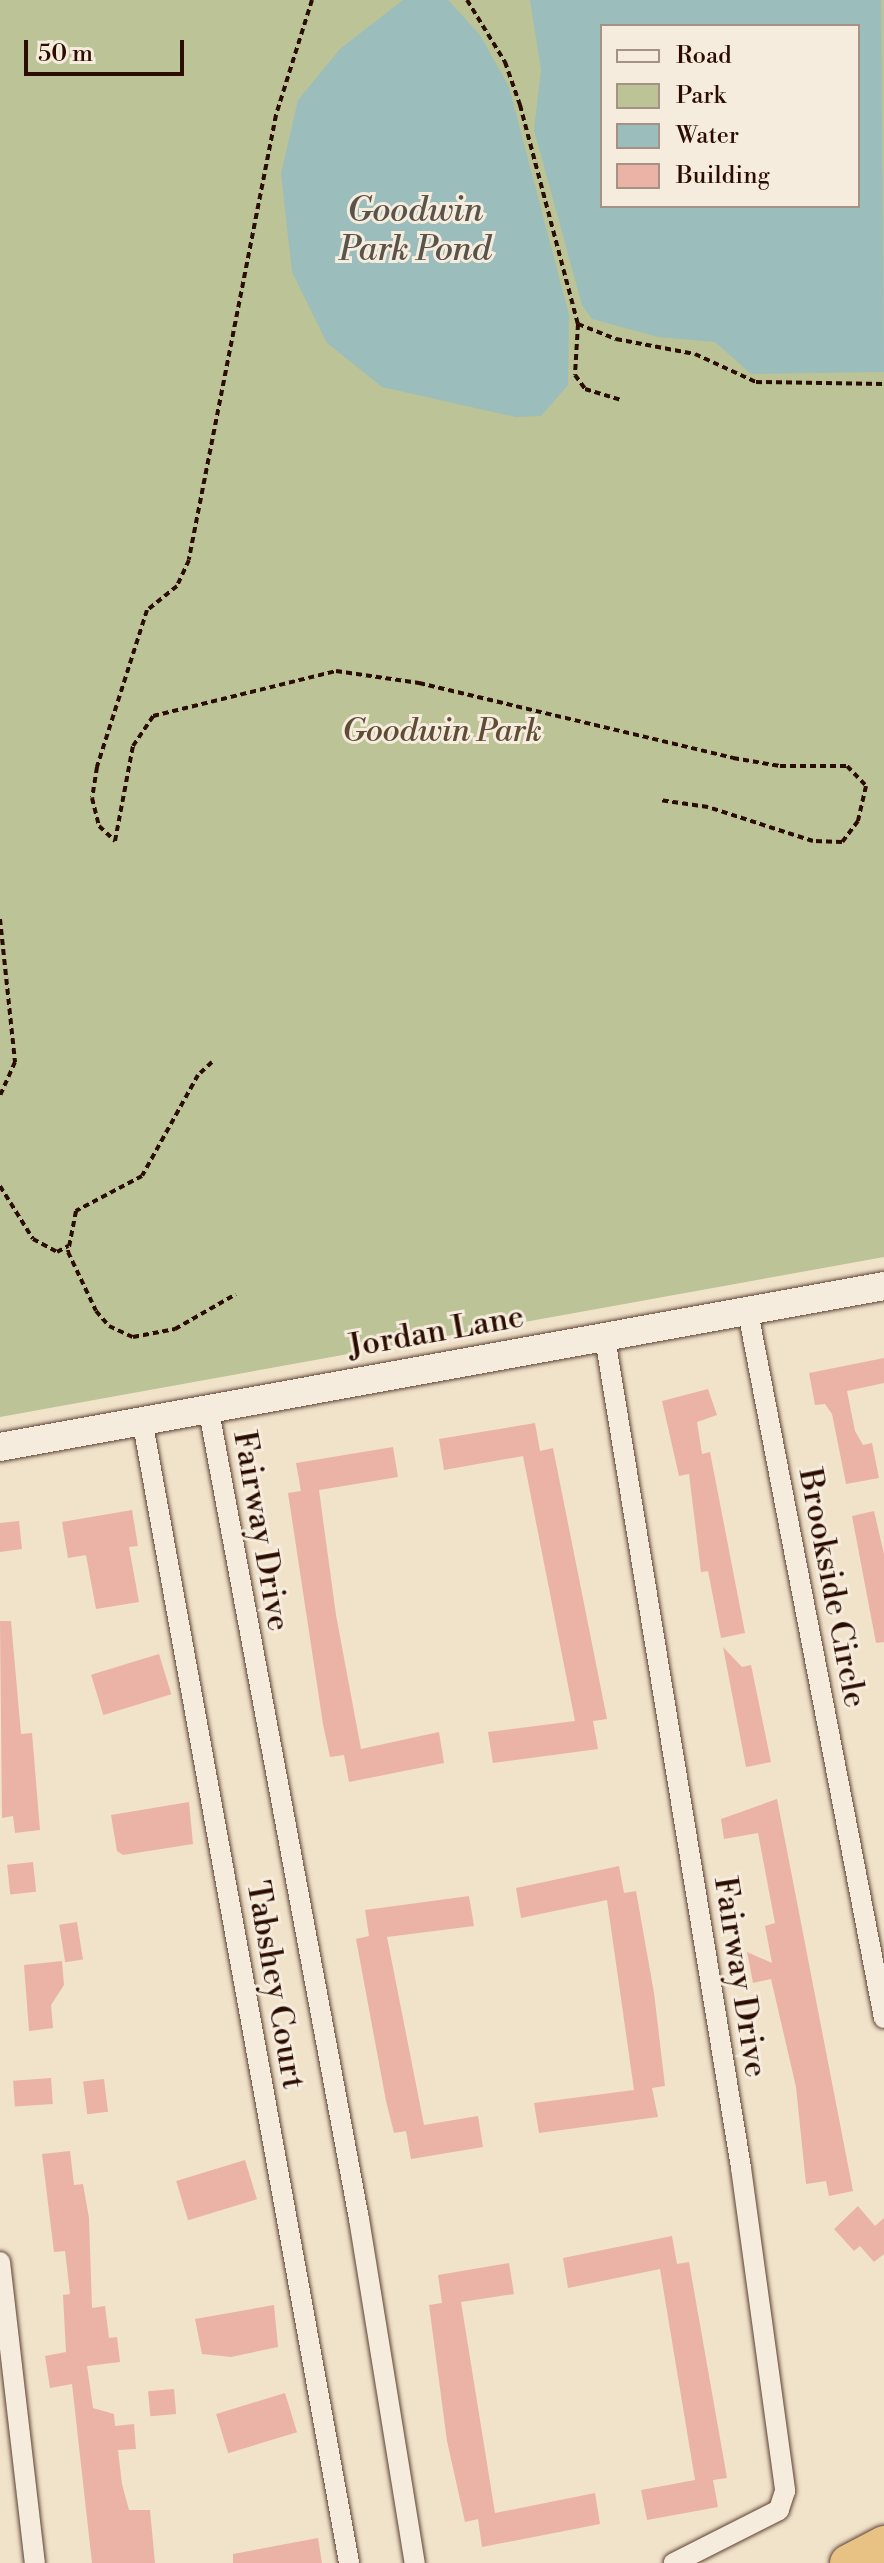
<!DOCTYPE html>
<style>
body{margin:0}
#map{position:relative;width:884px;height:2563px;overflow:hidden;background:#f1e2ca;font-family:"Libre Bodoni",serif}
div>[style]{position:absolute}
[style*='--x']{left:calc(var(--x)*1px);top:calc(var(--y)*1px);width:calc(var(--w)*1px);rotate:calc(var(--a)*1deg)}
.green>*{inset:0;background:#bcc396}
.water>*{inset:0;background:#9bbdbb}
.building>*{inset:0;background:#ebb3a6;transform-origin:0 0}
.path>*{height:4px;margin-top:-2px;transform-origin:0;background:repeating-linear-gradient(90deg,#2b0c00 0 6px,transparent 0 10px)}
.roads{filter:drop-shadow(0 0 2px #5c4232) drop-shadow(0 0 2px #5c4232)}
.minor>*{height:20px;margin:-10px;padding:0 10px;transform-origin:10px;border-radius:10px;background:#f6ecdd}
.secondary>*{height:28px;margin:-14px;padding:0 14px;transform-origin:14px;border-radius:14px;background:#f6ecdd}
.motorway>*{height:36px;margin:-18px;padding:0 18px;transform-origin:18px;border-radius:18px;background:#e8c185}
span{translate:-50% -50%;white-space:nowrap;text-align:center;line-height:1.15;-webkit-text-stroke:6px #f6ecdd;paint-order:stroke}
.park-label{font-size:32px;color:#5e4c34;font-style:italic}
.street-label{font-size:32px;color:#2b0c00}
.water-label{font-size:34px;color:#58534b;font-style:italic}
.legend{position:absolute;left:600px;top:24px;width:260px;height:184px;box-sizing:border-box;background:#f6ecdd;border:2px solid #a59285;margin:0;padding:10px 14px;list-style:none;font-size:24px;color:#2b0c00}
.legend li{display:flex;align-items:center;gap:16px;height:40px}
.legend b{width:40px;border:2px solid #a59285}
.scale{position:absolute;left:24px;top:40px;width:160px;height:36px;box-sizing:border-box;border:4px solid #2b0c00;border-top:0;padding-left:10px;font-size:24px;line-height:28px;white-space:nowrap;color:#2b0c00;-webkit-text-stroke:6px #f6ecdd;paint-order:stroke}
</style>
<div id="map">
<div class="green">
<div style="clip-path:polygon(evenodd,0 0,884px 0,884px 1257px,0 1417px,0 0,602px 26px,858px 26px,858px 206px,602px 206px,602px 26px)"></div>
</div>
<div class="water">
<div style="clip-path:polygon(403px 0,448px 0,480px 35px,509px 87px,569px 315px,568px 385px,541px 416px,516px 417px,382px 387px,327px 343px,292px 272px,281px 174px,298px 100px,340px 49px)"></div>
<div style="clip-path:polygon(evenodd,530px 0,881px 0,884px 372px,751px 374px,715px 342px,658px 337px,592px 319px,582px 305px,534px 130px,541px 70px,530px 0,858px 26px,858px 206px,602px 206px,602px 26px,858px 26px)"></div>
</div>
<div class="building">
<div style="clip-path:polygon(884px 1358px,884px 1383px,847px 1391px,855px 1431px,863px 1445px,872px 1443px,879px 1478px,846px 1484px,832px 1414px,825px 1404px,815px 1405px,809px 1373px)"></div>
<div style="clip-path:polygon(708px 1389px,717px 1415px,697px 1422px,702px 1454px,710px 1452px,745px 1633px,721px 1638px,708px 1571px,701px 1572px,689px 1474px,679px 1476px,662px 1401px)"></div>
<div style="clip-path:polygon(535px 1423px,540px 1451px,553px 1448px,607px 1719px,593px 1721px,598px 1749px,493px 1763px,488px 1732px,575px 1721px,523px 1456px,444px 1470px,439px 1439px)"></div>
<div style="clip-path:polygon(393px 1447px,398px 1477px,319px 1490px,336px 1615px,361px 1749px,439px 1732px,444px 1763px,349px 1782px,344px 1755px,330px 1757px,323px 1724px,288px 1493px,301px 1491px,296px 1463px)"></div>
<div style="clip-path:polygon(132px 1510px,138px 1546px,129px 1547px,139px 1602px,96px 1609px,86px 1555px,68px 1558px,62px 1522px)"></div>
<div style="clip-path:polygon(874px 1511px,884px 1554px,884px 1642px,876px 1643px,852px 1516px)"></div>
<div style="clip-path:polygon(19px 1521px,22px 1549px,0 1552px,0 1523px)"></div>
<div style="clip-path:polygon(0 1621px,11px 1621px,21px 1734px,32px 1733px,40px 1830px,15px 1833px,13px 1816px,2px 1818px)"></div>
<div style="clip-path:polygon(723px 1647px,742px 1667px,751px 1665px,771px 1762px,746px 1767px)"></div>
<div style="left:159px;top:1654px;width:42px;height:71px;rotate:73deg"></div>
<div style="clip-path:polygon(777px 1799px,853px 2191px,829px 2196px,826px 2181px,806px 2184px,796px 2087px,771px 1979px,753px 1983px,747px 1952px,772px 1963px,765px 1926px,775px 1923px,758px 1833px,724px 1839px,721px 1819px)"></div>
<div style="clip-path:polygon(189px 1802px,193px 1844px,123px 1855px,117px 1851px,111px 1815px)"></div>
<div style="left:33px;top:1862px;width:30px;height:26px;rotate:84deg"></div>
<div style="clip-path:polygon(619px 1866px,624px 1893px,636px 1891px,654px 1993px,665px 2086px,652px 2088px,658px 2117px,539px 2133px,534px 2103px,634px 2090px,607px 1900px,521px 1918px,516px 1888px)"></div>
<div style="clip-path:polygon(469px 1896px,474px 1926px,387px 1937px,424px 2125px,478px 2116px,483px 2147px,411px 2159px,406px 2131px,394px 2133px,386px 2101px,356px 1939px,369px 1936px,365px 1910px)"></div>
<div style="left:77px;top:1922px;width:38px;height:18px;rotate:81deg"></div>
<div style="clip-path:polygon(62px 1961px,64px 1985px,51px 2005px,53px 2028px,29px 2031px,24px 1965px)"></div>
<div style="left:51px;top:2078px;width:26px;height:38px;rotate:86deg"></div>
<div style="left:104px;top:2079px;width:33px;height:21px;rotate:83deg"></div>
<div style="clip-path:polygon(70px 2151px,74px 2185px,83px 2184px,89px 2218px,92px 2308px,105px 2306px,109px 2338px,117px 2337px,120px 2362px,87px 2366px,93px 2408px,114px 2414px,115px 2426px,134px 2424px,136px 2449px,118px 2450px,122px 2484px,129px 2510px,150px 2510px,155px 2563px,92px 2563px,72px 2384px,50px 2388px,45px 2356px,66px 2352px,63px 2295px,70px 2294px,65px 2251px,54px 2252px,42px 2154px)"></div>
<div style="left:245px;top:2160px;width:41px;height:72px;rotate:73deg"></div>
<div style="clip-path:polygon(858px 2206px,875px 2226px,884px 2218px,884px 2254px,874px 2262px,860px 2246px,854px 2251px,834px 2229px)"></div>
<div style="clip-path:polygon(672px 2236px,677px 2264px,689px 2262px,727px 2478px,713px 2480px,718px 2507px,647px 2520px,641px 2490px,695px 2480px,660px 2269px,568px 2288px,563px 2258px)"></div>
<div style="clip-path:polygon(509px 2263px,514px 2294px,461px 2302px,495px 2513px,595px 2493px,600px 2524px,482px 2547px,478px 2519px,465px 2522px,447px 2441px,429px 2305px,442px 2303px,438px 2275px)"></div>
<div style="clip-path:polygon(274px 2305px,278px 2347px,231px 2357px,202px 2354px,195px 2319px)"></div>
<div style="left:174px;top:2389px;width:25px;height:26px;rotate:85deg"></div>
<div style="left:285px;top:2393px;width:41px;height:72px;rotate:73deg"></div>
<div style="clip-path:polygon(318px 2538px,322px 2563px,233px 2563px,233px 2554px)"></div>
</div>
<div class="path">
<div style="--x:312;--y:0;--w:121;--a:107.4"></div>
<div style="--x:276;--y:115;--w:453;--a:101.1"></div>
<div style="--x:189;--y:560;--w:29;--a:115"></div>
<div style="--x:177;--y:586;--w:38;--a:141"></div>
<div style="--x:147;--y:610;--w:165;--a:107.7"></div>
<div style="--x:97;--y:767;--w:31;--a:99"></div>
<div style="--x:92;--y:798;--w:29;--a:76"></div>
<div style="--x:99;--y:826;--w:22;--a:43"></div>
<div style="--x:115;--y:841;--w:97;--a:-79.3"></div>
<div style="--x:133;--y:746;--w:36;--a:-56"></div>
<div style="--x:153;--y:716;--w:188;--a:-13.8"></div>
<div style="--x:336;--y:671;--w:84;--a:8.2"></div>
<div style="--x:419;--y:683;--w:323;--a:13.4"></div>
<div style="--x:733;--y:758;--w:48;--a:9.7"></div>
<div style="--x:780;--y:766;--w:67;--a:0"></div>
<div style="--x:847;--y:766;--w:28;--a:46"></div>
<div style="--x:866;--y:786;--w:36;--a:103"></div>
<div style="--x:858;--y:821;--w:26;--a:127"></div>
<div style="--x:842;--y:842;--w:29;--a:-178"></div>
<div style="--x:813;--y:841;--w:110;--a:-162.1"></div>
<div style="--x:708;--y:807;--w:49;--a:-171.7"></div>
<div style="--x:467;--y:0;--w:73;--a:58.5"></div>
<div style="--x:505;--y:62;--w:46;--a:70.8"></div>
<div style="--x:520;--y:105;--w:227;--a:75.2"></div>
<div style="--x:578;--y:324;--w:51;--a:93.4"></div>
<div style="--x:575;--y:375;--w:17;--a:54"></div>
<div style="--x:585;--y:389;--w:39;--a:17"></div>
<div style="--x:578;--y:324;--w:41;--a:21.5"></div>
<div style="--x:616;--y:339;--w:80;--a:10.8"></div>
<div style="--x:695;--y:354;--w:67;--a:24.7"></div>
<div style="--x:756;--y:382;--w:128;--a:0.9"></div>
<div style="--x:0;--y:919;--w:144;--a:84"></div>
<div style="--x:15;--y:1062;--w:37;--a:114"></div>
<div style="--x:212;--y:1062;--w:19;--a:137"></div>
<div style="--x:198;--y:1075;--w:115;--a:119"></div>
<div style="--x:142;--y:1176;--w:75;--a:152.1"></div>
<div style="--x:76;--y:1211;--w:42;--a:101"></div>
<div style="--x:68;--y:1252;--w:65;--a:64.6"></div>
<div style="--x:96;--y:1311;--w:20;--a:49"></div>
<div style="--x:109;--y:1326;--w:26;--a:25"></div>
<div style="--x:133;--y:1337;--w:43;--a:-10.8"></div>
<div style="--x:175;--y:1329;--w:70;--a:-29.8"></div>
<div style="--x:0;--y:1186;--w:62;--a:58.1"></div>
<div style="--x:33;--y:1239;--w:27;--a:28"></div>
<div style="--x:57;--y:1252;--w:13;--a:-29"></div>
</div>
<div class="roads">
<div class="minor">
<div style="--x:748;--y:1312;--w:719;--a:79.1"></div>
<div style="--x:605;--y:1338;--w:841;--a:80.69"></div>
<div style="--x:741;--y:2168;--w:326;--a:82.2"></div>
<div style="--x:785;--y:2491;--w:20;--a:108"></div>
<div style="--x:779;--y:2510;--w:118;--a:153.2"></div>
<div style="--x:208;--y:1406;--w:827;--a:79.48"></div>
<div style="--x:359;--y:2219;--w:349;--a:80.8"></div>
<div style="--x:142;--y:1419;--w:1163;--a:79.74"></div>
<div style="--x:0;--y:2262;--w:303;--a:83.4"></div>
</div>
<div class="secondary">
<div style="--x:0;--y:1447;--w:899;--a:-10.32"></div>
</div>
<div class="motorway">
<div style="--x:848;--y:2563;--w:41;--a:-27.8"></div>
</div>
</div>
<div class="park-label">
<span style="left:442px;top:731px">Goodwin Park</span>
</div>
<div class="street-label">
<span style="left:436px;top:1332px;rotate:-10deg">Jordan Lane</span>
<span style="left:261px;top:1531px;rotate:80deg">Fairway Drive</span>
<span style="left:832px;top:1588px;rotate:79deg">Brookside Circle</span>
<span style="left:740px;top:1977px;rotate:81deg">Fairway Drive</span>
<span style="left:275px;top:1985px;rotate:80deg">Tabshey Court</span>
</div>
<div class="water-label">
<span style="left:415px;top:231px">Goodwin<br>Park Pond</span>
</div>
<ul class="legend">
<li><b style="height:10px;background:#f6ecdd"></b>Road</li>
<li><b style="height:22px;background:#bcc396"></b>Park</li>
<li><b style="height:22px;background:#9bbdbb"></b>Water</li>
<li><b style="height:22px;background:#ebb3a6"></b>Building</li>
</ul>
<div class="scale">50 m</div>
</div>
